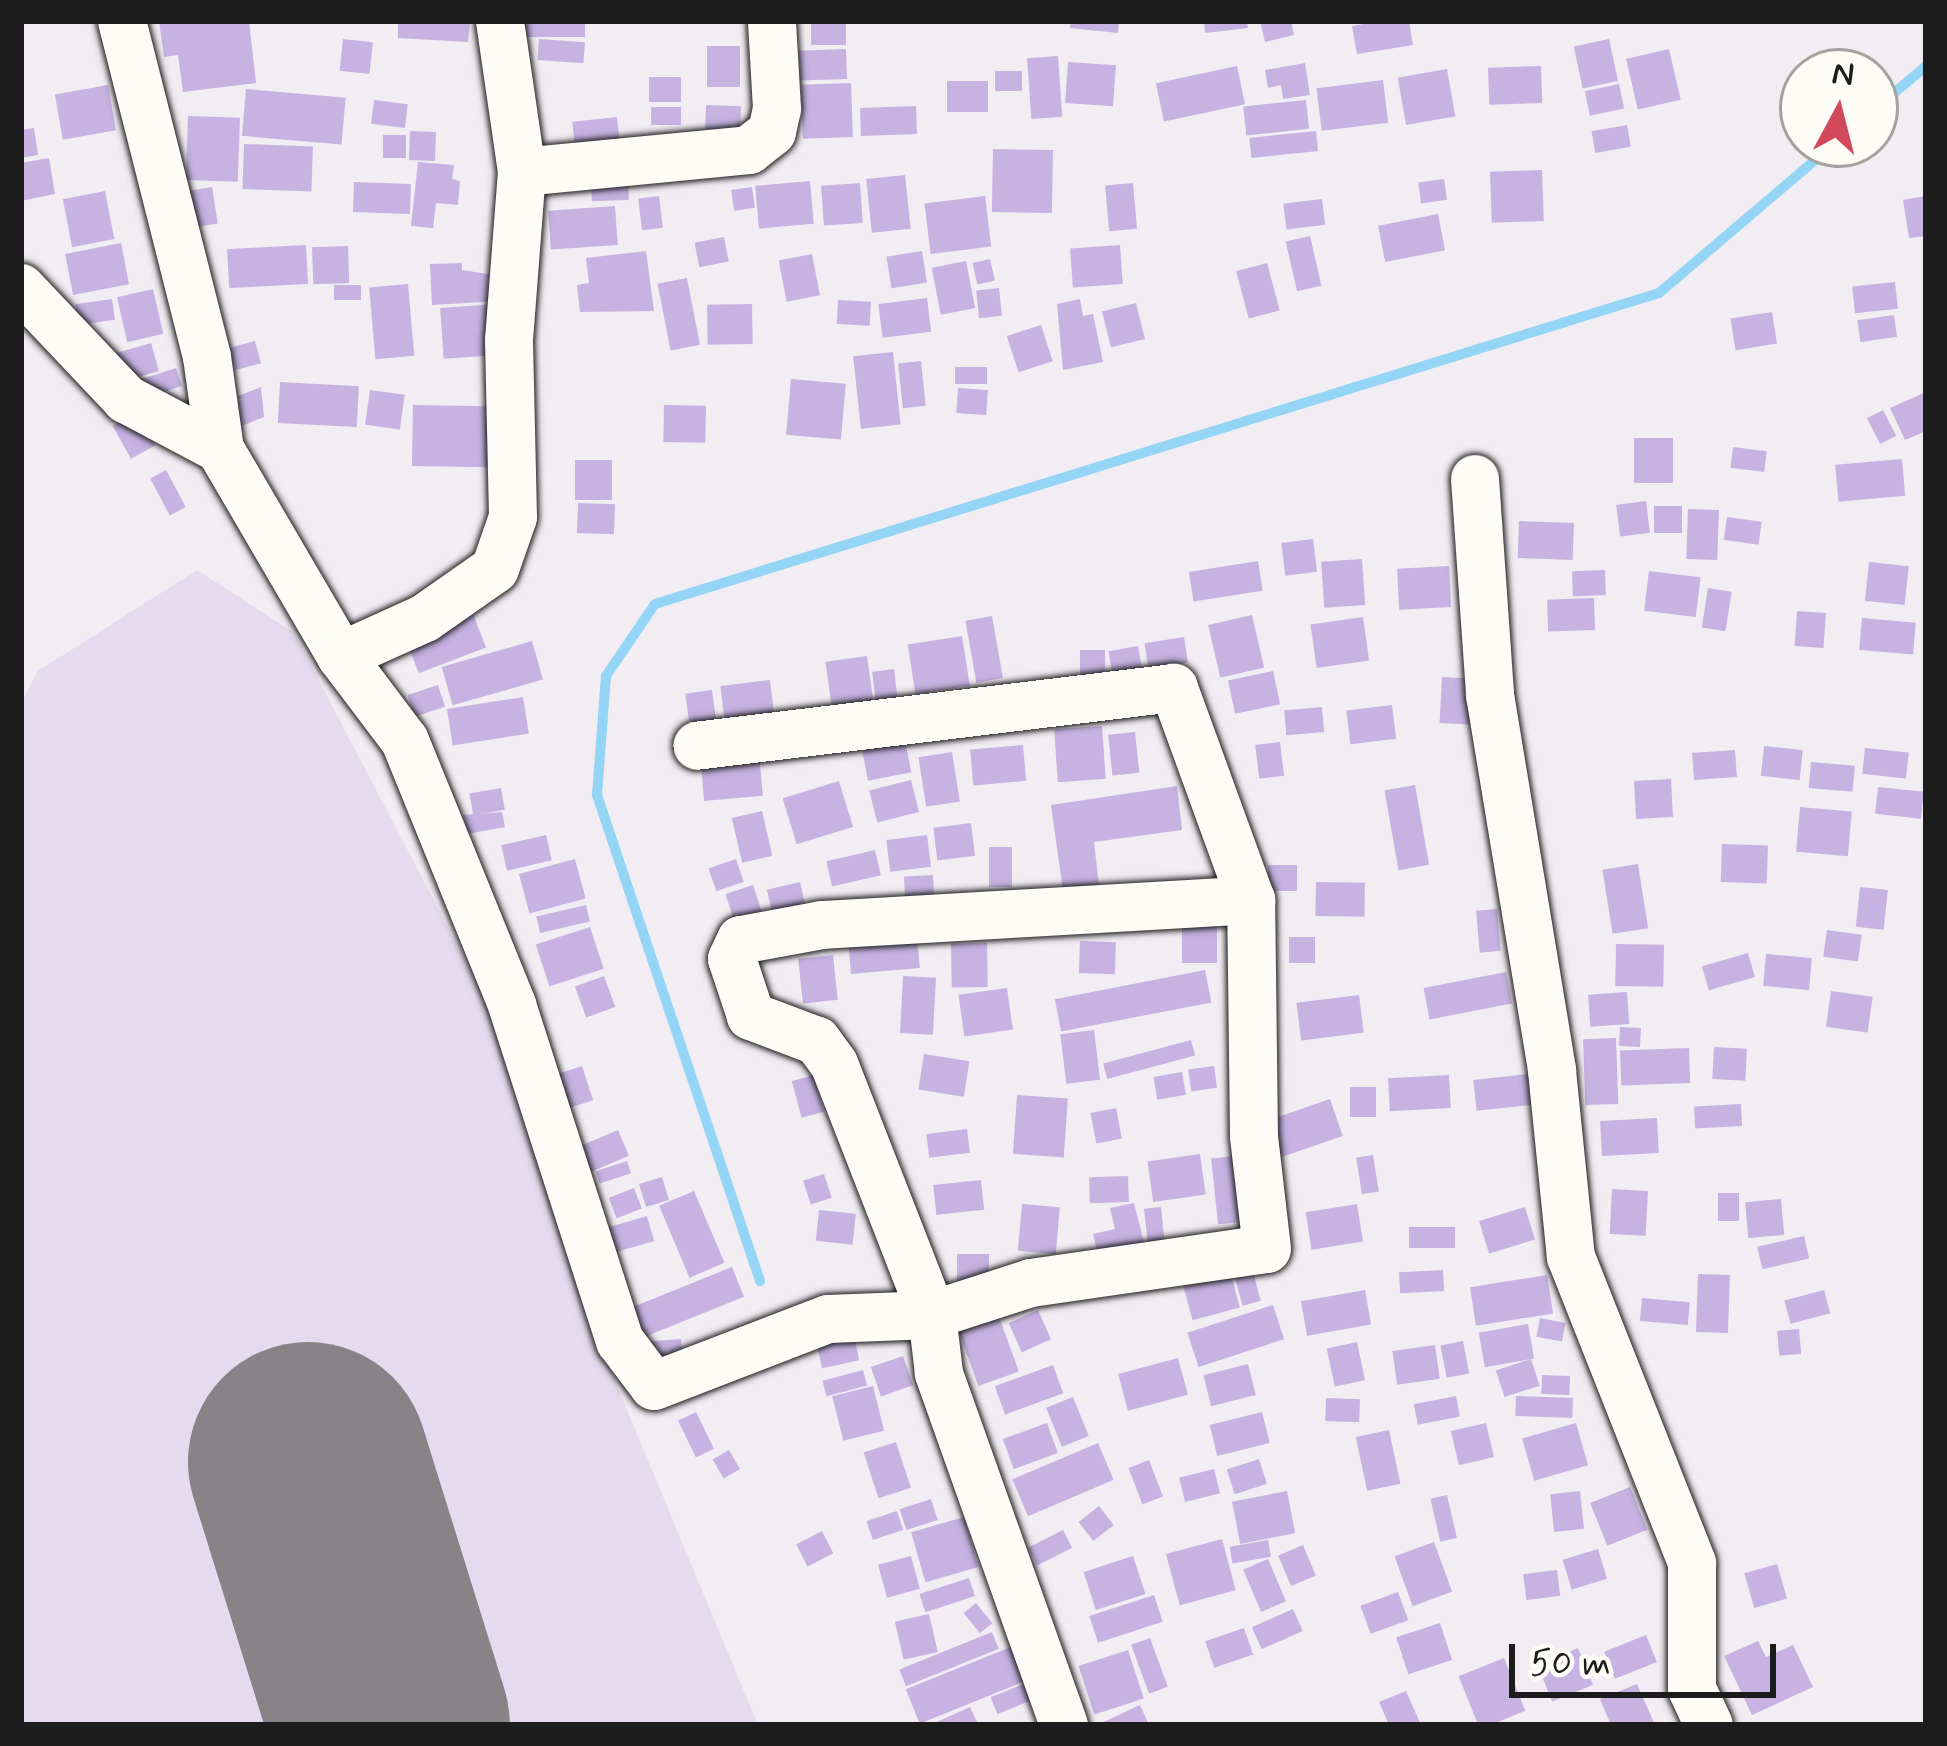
<!DOCTYPE html>
<style>
body{margin:0}
#map{position:relative;width:1947px;height:1746px;overflow:hidden;background:#f2edf3;font-family:Mynerve,sans-serif}
div>[style]{position:absolute}
[style*='--x']{left:calc(var(--x)*1px);top:calc(var(--y)*1px);width:calc(var(--w)*1px);rotate:calc(var(--a)*1deg)}
.built>*{inset:0;background:#e5dbee}
.stream>*{height:10px;margin:-5px;padding:0 5px;transform-origin:5px;border-radius:5px;background:#94d5f6}
.runway>*{height:240px;margin:-120px;padding:0 120px;transform-origin:120px;border-radius:120px;background:#878488}
.building>*{inset:0;background:#c7b2e2;transform-origin:0 0}
.roads{filter:drop-shadow(0 0 3px #1c1c1c) drop-shadow(0 0 3px #1c1c1c)}
.minor>*{height:48px;margin:-24px;padding:0 24px;transform-origin:24px;border-radius:24px;background:#fdfcf7}
span{translate:-50% -50%;white-space:nowrap;text-align:center;line-height:1.15;-webkit-text-stroke:12px #fdfcf7;paint-order:stroke}
.frame{position:absolute;inset:0;border:24px solid #1c1c1c;pointer-events:none}
.north{position:absolute;left:1779px;top:48px;width:120px;height:120px;box-sizing:border-box;background:#fdfcf7;border:3px solid #a3a29f;border-radius:50%;rotate:7deg;font-size:33px;font-weight:700;line-height:48px;text-align:center;color:#1c1c1c}
.north::after{content:'';display:block;margin:auto;width:42px;height:54px;background:#d1495b;clip-path:polygon(50% 0,100% 100%,50% 72%,0 100%)}
.scale{position:absolute;left:1509px;top:1644px;width:267px;height:54px;box-sizing:border-box;border:6px solid #1c1c1c;border-top:0;padding-left:15px;font-size:36px;line-height:42px;white-space:nowrap;color:#1c1c1c;-webkit-text-stroke:9px #fdfcf7;paint-order:stroke}
</style>
<div id="map">
<div class="built">
<div style="clip-path:polygon(197px 570px,294px 633px,494px 1015px,610px 1369px,758px 1725px,21px 1725px,21px 703px,38px 671px)"></div>
</div>
<div class="stream">
<div style="--x:1875;--y:109;--w:67;--a:-40.1"></div>
<div style="--x:760;--y:1281;--w:513;--a:-108.54"></div>
<div style="--x:597;--y:795;--w:119;--a:-85.7"></div>
<div style="--x:606;--y:676;--w:87;--a:-55.8"></div>
<div style="--x:655;--y:604;--w:1051;--a:-17.21"></div>
<div style="--x:1659;--y:293;--w:230;--a:-40.4"></div>
</div>
<div class="runway">
<div style="--x:308;--y:1462;--w:275;--a:72.7"></div>
</div>
<div class="building">
<div style="clip-path:polygon(159px 21px,249px 21px,256px 83px,183px 92px,178px 55px,164px 57px)"></div>
<div style="clip-path:polygon(398px 21px,470px 21px,468px 42px,398px 38px)"></div>
<div style="left:512px;top:21px;width:73px;height:16px"></div>
<div style="left:811px;top:21px;width:35px;height:24px"></div>
<div style="clip-path:polygon(1071px 21px,1119px 21px,1118px 33px,1070px 28px)"></div>
<div style="clip-path:polygon(1204px 21px,1247px 21px,1248px 28px,1205px 33px)"></div>
<div style="clip-path:polygon(1260px 21px,1291px 21px,1294px 35px,1265px 42px)"></div>
<div style="clip-path:polygon(1381px 21px,1409px 21px,1413px 45px,1357px 54px,1352px 26px)"></div>
<div style="left:343px;top:39px;width:30px;height:32px;rotate:6deg"></div>
<div style="left:539px;top:39px;width:46px;height:21px;rotate:4deg"></div>
<div style="left:1609px;top:39px;width:43px;height:36px;rotate:78deg"></div>
<div style="left:740px;top:46px;width:41px;height:33px;rotate:90deg"></div>
<div style="left:846px;top:49px;width:30px;height:47px;rotate:88deg"></div>
<div style="left:1669px;top:49px;width:52px;height:44px;rotate:77deg"></div>
<div style="left:1058px;top:56px;width:61px;height:31px;rotate:86deg"></div>
<div style="left:1068px;top:62px;width:48px;height:41px;rotate:4deg"></div>
<div style="clip-path:polygon(1305px 63px,1310px 95px,1283px 99px,1281px 85px,1268px 88px,1265px 70px)"></div>
<div style="left:1237px;top:66px;width:39px;height:83px;rotate:78deg"></div>
<div style="left:1541px;top:66px;width:37px;height:53px;rotate:88deg"></div>
<div style="left:1447px;top:69px;width:48px;height:50px;rotate:80deg"></div>
<div style="left:995px;top:71px;width:27px;height:20px"></div>
<div style="left:649px;top:77px;width:32px;height:25px"></div>
<div style="left:1383px;top:80px;width:43px;height:67px;rotate:83deg"></div>
<div style="left:947px;top:81px;width:41px;height:31px"></div>
<div style="left:851px;top:83px;width:54px;height:50px;rotate:88deg"></div>
<div style="left:1619px;top:84px;width:25px;height:35px;rotate:78deg"></div>
<div style="left:108px;top:85px;width:46px;height:54px;rotate:80deg"></div>
<div style="left:246px;top:89px;width:100px;height:47px;rotate:5deg"></div>
<div style="left:374px;top:100px;width:34px;height:24px;rotate:7deg"></div>
<div style="left:1306px;top:100px;width:29px;height:63px;rotate:84deg"></div>
<div style="left:706px;top:105px;width:35px;height:24px;rotate:2deg"></div>
<div style="left:916px;top:106px;width:28px;height:56px;rotate:88deg"></div>
<div style="left:651px;top:107px;width:30px;height:18px"></div>
<div style="left:188px;top:116px;width:52px;height:64px;rotate:2deg"></div>
<div style="left:617px;top:117px;width:27px;height:45px;rotate:84deg"></div>
<div style="left:1627px;top:125px;width:22px;height:36px;rotate:80deg"></div>
<div style="clip-path:polygon(34px 128px,38px 155px,21px 158px,21px 130px)"></div>
<div style="left:410px;top:131px;width:26px;height:29px;rotate:2deg"></div>
<div style="left:1316px;top:131px;width:20px;height:67px;rotate:84deg"></div>
<div style="left:383px;top:135px;width:23px;height:23px"></div>
<div style="left:244px;top:144px;width:69px;height:45px;rotate:2deg"></div>
<div style="left:993px;top:149px;width:60px;height:63px;rotate:1deg"></div>
<div style="clip-path:polygon(49px 158px,55px 194px,21px 201px,21px 163px)"></div>
<div style="clip-path:polygon(418px 162px,454px 165px,452px 179px,460px 181px,458px 205px,436px 203px,433px 228px,411px 226px)"></div>
<div style="left:1542px;top:170px;width:51px;height:52px;rotate:88deg"></div>
<div style="left:905px;top:175px;width:54px;height:39px;rotate:84deg"></div>
<div style="left:628px;top:177px;width:23px;height:37px;rotate:88deg"></div>
<div style="left:1444px;top:179px;width:21px;height:26px;rotate:82deg"></div>
<div style="left:810px;top:181px;width:43px;height:55px;rotate:85deg"></div>
<div style="left:354px;top:182px;width:57px;height:30px;rotate:2deg"></div>
<div style="left:860px;top:183px;width:40px;height:39px;rotate:86deg"></div>
<div style="left:1133px;top:183px;width:46px;height:28px;rotate:85deg"></div>
<div style="left:212px;top:187px;width:37px;height:28px;rotate:81deg"></div>
<div style="left:752px;top:187px;width:21px;height:21px;rotate:82deg"></div>
<div style="left:105px;top:191px;width:49px;height:43px;rotate:79deg"></div>
<div style="left:659px;top:196px;width:32px;height:21px;rotate:83deg"></div>
<div style="left:985px;top:196px;width:51px;height:61px;rotate:83deg"></div>
<div style="clip-path:polygon(1926px 196px,1926px 236px,1909px 238px,1903px 200px)"></div>
<div style="left:1322px;top:199px;width:26px;height:39px;rotate:83deg"></div>
<div style="left:615px;top:206px;width:39px;height:67px;rotate:86deg"></div>
<div style="left:1438px;top:214px;width:37px;height:61px;rotate:79deg"></div>
<div style="left:1310px;top:236px;width:51px;height:25px;rotate:77deg"></div>
<div style="left:724px;top:237px;width:25px;height:30px;rotate:79deg"></div>
<div style="left:121px;top:243px;width:42px;height:57px;rotate:79deg"></div>
<div style="left:306px;top:245px;width:39px;height:79px;rotate:87deg"></div>
<div style="left:1120px;top:245px;width:39px;height:50px;rotate:86deg"></div>
<div style="left:348px;top:246px;width:37px;height:36px;rotate:88deg"></div>
<div style="clip-path:polygon(646px 251px,654px 311px,580px 312px,577px 285px,589px 283px,586px 258px)"></div>
<div style="left:922px;top:251px;width:32px;height:36px;rotate:81deg"></div>
<div style="left:812px;top:254px;width:42px;height:34px;rotate:79deg"></div>
<div style="left:990px;top:259px;width:22px;height:18px;rotate:77deg"></div>
<div style="left:966px;top:261px;width:48px;height:35px;rotate:79deg"></div>
<div style="clip-path:polygon(462px 263px,462px 270px,501px 276px,502px 301px,432px 305px,430px 264px)"></div>
<div style="left:1267px;top:263px;width:49px;height:32px;rotate:75deg"></div>
<div style="left:687px;top:278px;width:68px;height:30px;rotate:79deg"></div>
<div style="left:1895px;top:282px;width:27px;height:43px;rotate:84deg"></div>
<div style="left:408px;top:284px;width:72px;height:39px;rotate:85deg"></div>
<div style="left:361px;top:285px;width:15px;height:27px;rotate:90deg"></div>
<div style="left:999px;top:288px;width:28px;height:23px;rotate:84deg"></div>
<div style="left:153px;top:289px;width:46px;height:37px;rotate:77deg"></div>
<div style="left:927px;top:298px;width:34px;height:49px;rotate:83deg"></div>
<div style="left:112px;top:299px;width:21px;height:37px;rotate:82deg"></div>
<div style="clip-path:polygon(1080px 299px,1083px 316px,1093px 314px,1103px 362px,1063px 370px,1057px 304px)"></div>
<div style="left:838px;top:300px;width:33px;height:24px;rotate:3deg"></div>
<div style="left:1136px;top:303px;width:37px;height:35px;rotate:76deg"></div>
<div style="left:496px;top:304px;width:51px;height:56px;rotate:86deg"></div>
<div style="left:752px;top:304px;width:40px;height:45px;rotate:89deg"></div>
<div style="left:1772px;top:312px;width:32px;height:42px;rotate:81deg"></div>
<div style="left:1894px;top:315px;width:22px;height:37px;rotate:82deg"></div>
<div style="left:1041px;top:325px;width:38px;height:36px;rotate:72deg"></div>
<div style="left:255px;top:341px;width:23px;height:27px;rotate:75deg"></div>
<div style="left:151px;top:343px;width:29px;height:39px;rotate:74deg"></div>
<div style="left:893px;top:352px;width:73px;height:40px;rotate:84deg"></div>
<div style="left:921px;top:361px;width:45px;height:23px;rotate:84deg"></div>
<div style="left:955px;top:367px;width:32px;height:17px"></div>
<div style="left:176px;top:368px;width:19px;height:40px;rotate:72deg"></div>
<div style="left:791px;top:379px;width:55px;height:56px;rotate:5deg"></div>
<div style="left:280px;top:382px;width:79px;height:41px;rotate:3deg"></div>
<div style="clip-path:polygon(261px 387px,264px 417px,239px 427px,238px 396px)"></div>
<div style="left:958px;top:388px;width:30px;height:25px;rotate:4deg"></div>
<div style="left:370px;top:390px;width:35px;height:35px;rotate:8deg"></div>
<div style="clip-path:polygon(1926px 392px,1926px 431px,1905px 440px,1890px 408px)"></div>
<div style="left:413px;top:405px;width:89px;height:61px;rotate:1deg"></div>
<div style="left:664px;top:405px;width:42px;height:37px;rotate:1deg"></div>
<div style="left:1883px;top:410px;width:29px;height:18px;rotate:63deg"></div>
<div style="left:137px;top:412px;width:38px;height:28px;rotate:61deg"></div>
<div style="left:1634px;top:438px;width:39px;height:45px"></div>
<div style="left:1733px;top:447px;width:34px;height:21px;rotate:7deg"></div>
<div style="left:1902px;top:459px;width:37px;height:67px;rotate:85deg"></div>
<div style="left:575px;top:460px;width:37px;height:40px"></div>
<div style="left:166px;top:470px;width:42px;height:18px;rotate:62deg"></div>
<div style="left:1646px;top:501px;width:32px;height:30px;rotate:83deg"></div>
<div style="left:578px;top:503px;width:37px;height:30px;rotate:2deg"></div>
<div style="left:1654px;top:506px;width:28px;height:27px"></div>
<div style="left:1688px;top:509px;width:31px;height:50px;rotate:2deg"></div>
<div style="left:1727px;top:517px;width:35px;height:23px;rotate:8deg"></div>
<div style="left:1519px;top:521px;width:55px;height:37px;rotate:2deg"></div>
<div style="left:1313px;top:539px;width:33px;height:32px;rotate:83deg"></div>
<div style="left:1362px;top:559px;width:46px;height:41px;rotate:86deg"></div>
<div style="left:1258px;top:561px;width:30px;height:70px;rotate:81deg"></div>
<div style="left:1869px;top:562px;width:40px;height:39px;rotate:6deg"></div>
<div style="left:1449px;top:566px;width:41px;height:52px;rotate:87deg"></div>
<div style="left:1605px;top:570px;width:25px;height:33px;rotate:88deg"></div>
<div style="left:1649px;top:571px;width:52px;height:40px;rotate:7deg"></div>
<div style="left:1708px;top:588px;width:24px;height:40px;rotate:9deg"></div>
<div style="left:1594px;top:598px;width:32px;height:47px;rotate:88deg"></div>
<div style="left:472px;top:611px;width:39px;height:72px;rotate:69deg"></div>
<div style="left:1797px;top:611px;width:29px;height:35px;rotate:4deg"></div>
<div style="left:1252px;top:615px;width:54px;height:45px;rotate:77deg"></div>
<div style="left:992px;top:616px;width:63px;height:27px;rotate:80deg"></div>
<div style="left:1363px;top:617px;width:44px;height:53px;rotate:82deg"></div>
<div style="left:1862px;top:618px;width:54px;height:32px;rotate:5deg"></div>
<div style="left:962px;top:636px;width:50px;height:55px;rotate:81deg"></div>
<div style="left:1184px;top:637px;width:26px;height:40px;rotate:81deg"></div>
<div style="left:532px;top:641px;width:40px;height:94px;rotate:74deg"></div>
<div style="left:1138px;top:646px;width:23px;height:30px;rotate:80deg"></div>
<div style="left:1080px;top:650px;width:25px;height:25px"></div>
<div style="left:867px;top:656px;width:50px;height:42px;rotate:82deg"></div>
<div style="left:894px;top:669px;width:39px;height:22px;rotate:83deg"></div>
<div style="left:1273px;top:671px;width:34px;height:46px;rotate:78deg"></div>
<div style="left:1442px;top:677px;width:39px;height:46px;rotate:3deg"></div>
<div style="left:770px;top:680px;width:38px;height:50px;rotate:83deg"></div>
<div style="left:438px;top:685px;width:23px;height:32px;rotate:72deg"></div>
<div style="left:712px;top:690px;width:37px;height:27px;rotate:82deg"></div>
<div style="left:523px;top:697px;width:37px;height:77px;rotate:81deg"></div>
<div style="left:1392px;top:705px;width:34px;height:46px;rotate:83deg"></div>
<div style="left:1322px;top:707px;width:25px;height:38px;rotate:85deg"></div>
<div style="left:1102px;top:726px;width:53px;height:48px;rotate:86deg"></div>
<div style="left:1135px;top:732px;width:41px;height:27px;rotate:84deg"></div>
<div style="left:904px;top:735px;width:38px;height:44px;rotate:79deg"></div>
<div style="left:1280px;top:742px;width:34px;height:25px;rotate:83deg"></div>
<div style="left:1023px;top:745px;width:36px;height:53px;rotate:85deg"></div>
<div style="left:1764px;top:746px;width:39px;height:30px;rotate:6deg"></div>
<div style="left:1865px;top:748px;width:44px;height:26px;rotate:6deg"></div>
<div style="left:1735px;top:750px;width:27px;height:43px;rotate:86deg"></div>
<div style="left:759px;top:752px;width:44px;height:59px;rotate:85deg"></div>
<div style="left:952px;top:752px;width:50px;height:34px;rotate:81deg"></div>
<div style="left:1811px;top:762px;width:44px;height:26px;rotate:5deg"></div>
<div style="left:1671px;top:779px;width:38px;height:37px;rotate:87deg"></div>
<div style="left:911px;top:780px;width:33px;height:43px;rotate:76deg"></div>
<div style="left:839px;top:781px;width:48px;height:59px;rotate:73deg"></div>
<div style="left:1415px;top:785px;width:81px;height:31px;rotate:80deg"></div>
<div style="clip-path:polygon(1177px 786px,1182px 830px,1094px 842px,1099px 886px,1063px 891px,1051px 805px)"></div>
<div style="left:1878px;top:787px;width:46px;height:27px;rotate:6deg"></div>
<div style="left:501px;top:788px;width:22px;height:32px;rotate:80deg"></div>
<div style="left:1800px;top:807px;width:52px;height:45px;rotate:5deg"></div>
<div style="left:762px;top:811px;width:46px;height:31px;rotate:77deg"></div>
<div style="clip-path:polygon(502px 812px,505px 827px,467px 834px,463px 815px)"></div>
<div style="left:971px;top:823px;width:33px;height:38px;rotate:83deg"></div>
<div style="left:546px;top:835px;width:26px;height:46px;rotate:77deg"></div>
<div style="left:927px;top:835px;width:32px;height:41px;rotate:83deg"></div>
<div style="left:1722px;top:844px;width:46px;height:38px;rotate:2deg"></div>
<div style="left:989px;top:847px;width:23px;height:40px"></div>
<div style="left:875px;top:850px;width:26px;height:50px;rotate:77deg"></div>
<div style="left:575px;top:859px;width:41px;height:58px;rotate:75deg"></div>
<div style="left:736px;top:859px;width:24px;height:29px;rotate:71deg"></div>
<div style="left:1638px;top:864px;width:65px;height:36px;rotate:81deg"></div>
<div style="left:1268px;top:865px;width:29px;height:26px"></div>
<div style="left:933px;top:875px;width:36px;height:29px;rotate:87deg"></div>
<div style="left:800px;top:882px;width:40px;height:34px;rotate:77deg"></div>
<div style="left:1316px;top:882px;width:49px;height:34px;rotate:1deg"></div>
<div style="left:753px;top:885px;width:29px;height:29px;rotate:72deg"></div>
<div style="left:1860px;top:887px;width:28px;height:40px;rotate:6deg"></div>
<div style="left:586px;top:905px;width:17px;height:51px;rotate:77deg"></div>
<div style="left:1497px;top:909px;width:42px;height:21px;rotate:85deg"></div>
<div style="left:1182px;top:926px;width:35px;height:37px"></div>
<div style="left:590px;top:927px;width:44px;height:57px;rotate:72deg"></div>
<div style="left:1827px;top:930px;width:35px;height:27px;rotate:8deg"></div>
<div style="left:917px;top:936px;width:32px;height:69px;rotate:85deg"></div>
<div style="left:1289px;top:937px;width:26px;height:26px"></div>
<div style="left:1080px;top:941px;width:36px;height:32px;rotate:2deg"></div>
<div style="left:987px;top:943px;width:44px;height:36px;rotate:89deg"></div>
<div style="left:1616px;top:944px;width:48px;height:42px;rotate:1deg"></div>
<div style="left:1748px;top:953px;width:25px;height:48px;rotate:74deg"></div>
<div style="left:1766px;top:954px;width:46px;height:32px;rotate:5deg"></div>
<div style="left:833px;top:955px;width:45px;height:35px;rotate:84deg"></div>
<div style="left:1205px;top:970px;width:33px;height:153px;rotate:79deg"></div>
<div style="left:1506px;top:972px;width:32px;height:84px;rotate:79deg"></div>
<div style="left:604px;top:976px;width:33px;height:31px;rotate:70deg"></div>
<div style="left:903px;top:976px;width:33px;height:57px;rotate:3deg"></div>
<div style="left:1007px;top:988px;width:42px;height:49px;rotate:82deg"></div>
<div style="left:1831px;top:991px;width:42px;height:36px;rotate:8deg"></div>
<div style="left:1627px;top:992px;width:32px;height:39px;rotate:86deg"></div>
<div style="left:1359px;top:995px;width:38px;height:63px;rotate:83deg"></div>
<div style="left:1620px;top:1027px;width:21px;height:19px;rotate:3deg"></div>
<div style="left:1094px;top:1030px;width:50px;height:34px;rotate:83deg"></div>
<div style="left:1616px;top:1038px;width:66px;height:33px;rotate:88deg"></div>
<div style="left:1191px;top:1040px;width:16px;height:91px;rotate:75deg"></div>
<div style="left:1714px;top:1047px;width:33px;height:32px;rotate:3deg"></div>
<div style="left:1689px;top:1048px;width:35px;height:69px;rotate:88deg"></div>
<div style="left:924px;top:1054px;width:46px;height:36px;rotate:9deg"></div>
<div style="left:582px;top:1066px;width:36px;height:30px;rotate:72deg"></div>
<div style="left:1214px;top:1066px;width:22px;height:26px;rotate:82deg"></div>
<div style="left:1182px;top:1072px;width:23px;height:29px;rotate:80deg"></div>
<div style="left:1539px;top:1073px;width:31px;height:66px;rotate:84deg"></div>
<div style="left:814px;top:1075px;width:38px;height:23px;rotate:75deg"></div>
<div style="left:1449px;top:1075px;width:33px;height:61px;rotate:87deg"></div>
<div style="left:1350px;top:1087px;width:26px;height:30px"></div>
<div style="left:1017px;top:1095px;width:51px;height:59px;rotate:4deg"></div>
<div style="left:1330px;top:1099px;width:39px;height:73px;rotate:71deg"></div>
<div style="left:1741px;top:1104px;width:22px;height:47px;rotate:87deg"></div>
<div style="left:1116px;top:1108px;width:31px;height:26px;rotate:79deg"></div>
<div style="left:1657px;top:1118px;width:35px;height:57px;rotate:87deg"></div>
<div style="left:967px;top:1129px;width:24px;height:41px;rotate:83deg"></div>
<div style="left:618px;top:1130px;width:28px;height:48px;rotate:67deg"></div>
<div style="left:1200px;top:1154px;width:41px;height:53px;rotate:82deg"></div>
<div style="left:1245px;top:1155px;width:66px;height:34px;rotate:84deg"></div>
<div style="left:1373px;top:1155px;width:37px;height:17px;rotate:81deg"></div>
<div style="left:627px;top:1161px;width:13px;height:33px;rotate:72deg"></div>
<div style="left:824px;top:1174px;width:25px;height:22px;rotate:72deg"></div>
<div style="left:1128px;top:1176px;width:26px;height:39px;rotate:88deg"></div>
<div style="left:662px;top:1177px;width:24px;height:24px;rotate:73deg"></div>
<div style="left:981px;top:1180px;width:30px;height:48px;rotate:84deg"></div>
<div style="left:634px;top:1188px;width:22px;height:27px;rotate:69deg"></div>
<div style="left:1612px;top:1189px;width:36px;height:45px;rotate:3deg"></div>
<div style="left:694px;top:1191px;width:78px;height:38px;rotate:67deg"></div>
<div style="left:1718px;top:1193px;width:21px;height:28px"></div>
<div style="left:1781px;top:1199px;width:36px;height:36px;rotate:85deg"></div>
<div style="clip-path:polygon(1134px 1203px,1146px 1250px,1099px 1260px,1093px 1234px,1115px 1229px,1110px 1208px)"></div>
<div style="left:1022px;top:1204px;width:38px;height:47px;rotate:5deg"></div>
<div style="left:1357px;top:1204px;width:38px;height:52px;rotate:81deg"></div>
<div style="left:1161px;top:1207px;width:45px;height:17px;rotate:84deg"></div>
<div style="left:1525px;top:1207px;width:34px;height:48px;rotate:73deg"></div>
<div style="left:819px;top:1210px;width:37px;height:31px;rotate:6deg"></div>
<div style="left:647px;top:1216px;width:26px;height:45px;rotate:74deg"></div>
<div style="left:1409px;top:1227px;width:46px;height:21px"></div>
<div style="left:1804px;top:1236px;width:23px;height:48px;rotate:77deg"></div>
<div style="left:957px;top:1254px;width:32px;height:32px"></div>
<div style="left:732px;top:1267px;width:32px;height:113px;rotate:68deg"></div>
<div style="left:1229px;top:1267px;width:42px;height:49px;rotate:75deg"></div>
<div style="left:1252px;top:1268px;width:34px;height:19px;rotate:75deg"></div>
<div style="left:1443px;top:1270px;width:21px;height:44px;rotate:87deg"></div>
<div style="left:1698px;top:1274px;width:32px;height:58px;rotate:2deg"></div>
<div style="left:1547px;top:1275px;width:39px;height:78px;rotate:81deg"></div>
<div style="left:1365px;top:1290px;width:35px;height:65px;rotate:80deg"></div>
<div style="left:1824px;top:1290px;width:24px;height:41px;rotate:75deg"></div>
<div style="left:1642px;top:1298px;width:48px;height:23px;rotate:5deg"></div>
<div style="left:1273px;top:1305px;width:36px;height:90px;rotate:72deg"></div>
<div style="left:1038px;top:1310px;width:32px;height:32px;rotate:66deg"></div>
<div style="left:998px;top:1314px;width:61px;height:43px;rotate:70deg"></div>
<div style="left:1540px;top:1318px;width:26px;height:19px;rotate:11deg"></div>
<div style="left:1528px;top:1324px;width:35px;height:50px;rotate:80deg"></div>
<div style="left:852px;top:1326px;width:35px;height:38px;rotate:78deg"></div>
<div style="left:1799px;top:1329px;width:25px;height:22px;rotate:85deg"></div>
<div style="left:681px;top:1339px;width:15px;height:38px;rotate:86deg"></div>
<div style="left:1463px;top:1341px;width:33px;height:23px;rotate:79deg"></div>
<div style="left:1357px;top:1342px;width:39px;height:31px;rotate:78deg"></div>
<div style="left:1435px;top:1345px;width:34px;height:43px;rotate:82deg"></div>
<div style="left:903px;top:1356px;width:31px;height:34px;rotate:71deg"></div>
<div style="left:1178px;top:1358px;width:38px;height:62px;rotate:75deg"></div>
<div style="left:1531px;top:1359px;width:28px;height:37px;rotate:72deg"></div>
<div style="left:1248px;top:1364px;width:32px;height:46px;rotate:76deg"></div>
<div style="left:1053px;top:1365px;width:30px;height:62px;rotate:70deg"></div>
<div style="left:863px;top:1370px;width:16px;height:42px;rotate:75deg"></div>
<div style="left:1542px;top:1375px;width:28px;height:19px;rotate:2deg"></div>
<div style="left:873px;top:1386px;width:46px;height:42px;rotate:76deg"></div>
<div style="left:1456px;top:1396px;width:21px;height:43px;rotate:79deg"></div>
<div style="left:1516px;top:1396px;width:57px;height:20px;rotate:2deg"></div>
<div style="left:1073px;top:1397px;width:42px;height:29px;rotate:68deg"></div>
<div style="left:1326px;top:1398px;width:34px;height:23px;rotate:2deg"></div>
<div style="left:696px;top:1412px;width:41px;height:20px;rotate:64deg"></div>
<div style="left:1262px;top:1412px;width:32px;height:54px;rotate:76deg"></div>
<div style="left:1047px;top:1423px;width:32px;height:47px;rotate:70deg"></div>
<div style="left:1486px;top:1423px;width:35px;height:36px;rotate:77deg"></div>
<div style="left:1576px;top:1423px;width:44px;height:56px;rotate:74deg"></div>
<div style="left:1389px;top:1430px;width:55px;height:34px;rotate:78deg"></div>
<div style="left:896px;top:1442px;width:48px;height:34px;rotate:72deg"></div>
<div style="left:1098px;top:1443px;width:40px;height:93px;rotate:67deg"></div>
<div style="left:729px;top:1450px;width:22px;height:19px;rotate:60deg"></div>
<div style="left:1259px;top:1459px;width:26px;height:34px;rotate:72deg"></div>
<div style="left:1149px;top:1460px;width:39px;height:22px;rotate:69deg"></div>
<div style="left:1214px;top:1469px;width:25px;height:36px;rotate:76deg"></div>
<div style="left:1630px;top:1487px;width:46px;height:43px;rotate:68deg"></div>
<div style="left:1287px;top:1491px;width:43px;height:56px;rotate:79deg"></div>
<div style="left:1580px;top:1491px;width:38px;height:30px;rotate:84deg"></div>
<div style="left:1447px;top:1495px;width:44px;height:17px;rotate:77deg"></div>
<div style="left:931px;top:1499px;width:22px;height:33px;rotate:72deg"></div>
<div style="left:1099px;top:1506px;width:24px;height:26px;rotate:52deg"></div>
<div style="left:897px;top:1511px;width:20px;height:32px;rotate:72deg"></div>
<div style="left:964px;top:1517px;width:52px;height:55px;rotate:74deg"></div>
<div style="left:1063px;top:1530px;width:20px;height:39px;rotate:63deg"></div>
<div style="left:822px;top:1531px;width:25px;height:29px;rotate:63deg"></div>
<div style="left:1222px;top:1539px;width:53px;height:58px;rotate:75deg"></div>
<div style="left:1268px;top:1540px;width:17px;height:39px;rotate:80deg"></div>
<div style="left:1434px;top:1542px;width:53px;height:42px;rotate:70deg"></div>
<div style="left:1303px;top:1545px;width:33px;height:27px;rotate:67deg"></div>
<div style="left:1598px;top:1549px;width:31px;height:37px;rotate:73deg"></div>
<div style="left:911px;top:1556px;width:34px;height:34px;rotate:75deg"></div>
<div style="left:1133px;top:1556px;width:40px;height:52px;rotate:72deg"></div>
<div style="left:1268px;top:1559px;width:46px;height:27px;rotate:67deg"></div>
<div style="left:1777px;top:1564px;width:36px;height:34px;rotate:74deg"></div>
<div style="left:1557px;top:1570px;width:26px;height:34px;rotate:83deg"></div>
<div style="left:969px;top:1578px;width:19px;height:52px;rotate:72deg"></div>
<div style="left:1398px;top:1592px;width:30px;height:40px;rotate:70deg"></div>
<div style="left:1154px;top:1595px;width:28px;height:68px;rotate:72deg"></div>
<div style="left:976px;top:1603px;width:26px;height:16px;rotate:51deg"></div>
<div style="left:1293px;top:1609px;width:24px;height:45px;rotate:66deg"></div>
<div style="left:929px;top:1614px;width:39px;height:35px;rotate:77deg"></div>
<div style="left:1440px;top:1623px;width:39px;height:46px;rotate:72deg"></div>
<div style="left:1244px;top:1628px;width:28px;height:41px;rotate:71deg"></div>
<div style="left:992px;top:1632px;width:18px;height:100px;rotate:68deg"></div>
<div style="left:1646px;top:1635px;width:29px;height:45px;rotate:68deg"></div>
<div style="left:1150px;top:1638px;width:52px;height:20px;rotate:70deg"></div>
<div style="clip-path:polygon(1758px 1641px,1766px 1657px,1793px 1645px,1813px 1687px,1752px 1715px,1724px 1656px)"></div>
<div style="left:1018px;top:1644px;width:37px;height:121px;rotate:68deg"></div>
<div style="left:1578px;top:1648px;width:40px;height:44px;rotate:68deg"></div>
<div style="left:1128px;top:1650px;width:51px;height:52px;rotate:72deg"></div>
<div style="left:1504px;top:1658px;width:57px;height:49px;rotate:68deg"></div>
<div style="left:1036px;top:1679px;width:18px;height:49px;rotate:68deg"></div>
<div style="clip-path:polygon(1637px 1684px,1655px 1725px,1611px 1725px,1600px 1699px)"></div>
<div style="clip-path:polygon(1406px 1691px,1421px 1725px,1389px 1725px,1379px 1702px)"></div>
<div style="clip-path:polygon(1140px 1705px,1149px 1725px,1097px 1725px)"></div>
<div style="clip-path:polygon(970px 1707px,977px 1722px,930px 1725px)"></div>
</div>
<div class="roads">
<div class="minor">
<div style="--x:122;--y:21;--w:347;--a:75.8"></div>
<div style="--x:207;--y:357;--w:93;--a:82"></div>
<div style="--x:220;--y:449;--w:240;--a:59.7"></div>
<div style="--x:341;--y:656;--w:106;--a:53"></div>
<div style="--x:405;--y:741;--w:285;--a:67.9"></div>
<div style="--x:512;--y:1005;--w:353;--a:72.2"></div>
<div style="--x:620;--y:1341;--w:56;--a:52.9"></div>
<div style="--x:654;--y:1386;--w:186;--a:-21.1"></div>
<div style="--x:828;--y:1319;--w:104;--a:-2.2"></div>
<div style="--x:932;--y:1315;--w:104;--a:-17.9"></div>
<div style="--x:1031;--y:1283;--w:238;--a:-8.2"></div>
<div style="--x:1267;--y:1249;--w:114;--a:-96.6"></div>
<div style="--x:1254;--y:1136;--w:236;--a:-90.7"></div>
<div style="--x:1251;--y:900;--w:226;--a:-110"></div>
<div style="--x:1174;--y:688;--w:480;--a:173.1"></div>
<div style="--x:522;--y:172;--w:228;--a:-5.5"></div>
<div style="--x:749;--y:150;--w:29;--a:-38"></div>
<div style="--x:772;--y:132;--w:24;--a:-78"></div>
<div style="--x:777;--y:109;--w:88;--a:-93.3"></div>
<div style="--x:21;--y:288;--w:153;--a:46.6"></div>
<div style="--x:126;--y:399;--w:106;--a:28"></div>
<div style="--x:1475;--y:479;--w:217;--a:86"></div>
<div style="--x:1490;--y:695;--w:381;--a:80.6"></div>
<div style="--x:1552;--y:1071;--w:187;--a:84.2"></div>
<div style="--x:1571;--y:1257;--w:329;--a:68.4"></div>
<div style="--x:1692;--y:1563;--w:126;--a:90"></div>
<div style="--x:1692;--y:1689;--w:40;--a:65"></div>
<div style="--x:341;--y:656;--w:92;--a:-24.3"></div>
<div style="--x:425;--y:618;--w:85;--a:-35"></div>
<div style="--x:495;--y:569;--w:55;--a:-70.9"></div>
<div style="--x:513;--y:517;--w:177;--a:-91.3"></div>
<div style="--x:509;--y:340;--w:169;--a:-85.6"></div>
<div style="--x:522;--y:172;--w:153;--a:-98.3"></div>
<div style="--x:1064;--y:1725;--w:374;--a:-109.6"></div>
<div style="--x:939;--y:1373;--w:58;--a:-96.9"></div>
<div style="--x:932;--y:1315;--w:269;--a:-111.3"></div>
<div style="--x:834;--y:1064;--w:29;--a:-126"></div>
<div style="--x:817;--y:1041;--w:71;--a:-159.3"></div>
<div style="--x:751;--y:1016;--w:60;--a:-108.4"></div>
<div style="--x:732;--y:959;--w:21;--a:-65"></div>
<div style="--x:741;--y:940;--w:82;--a:-10.5"></div>
<div style="--x:822;--y:925;--w:430;--a:-3.3"></div>
</div>
</div>
<div class="frame"></div>
<div class="north">N</div>
<div class="scale">50 m</div>
</div>
